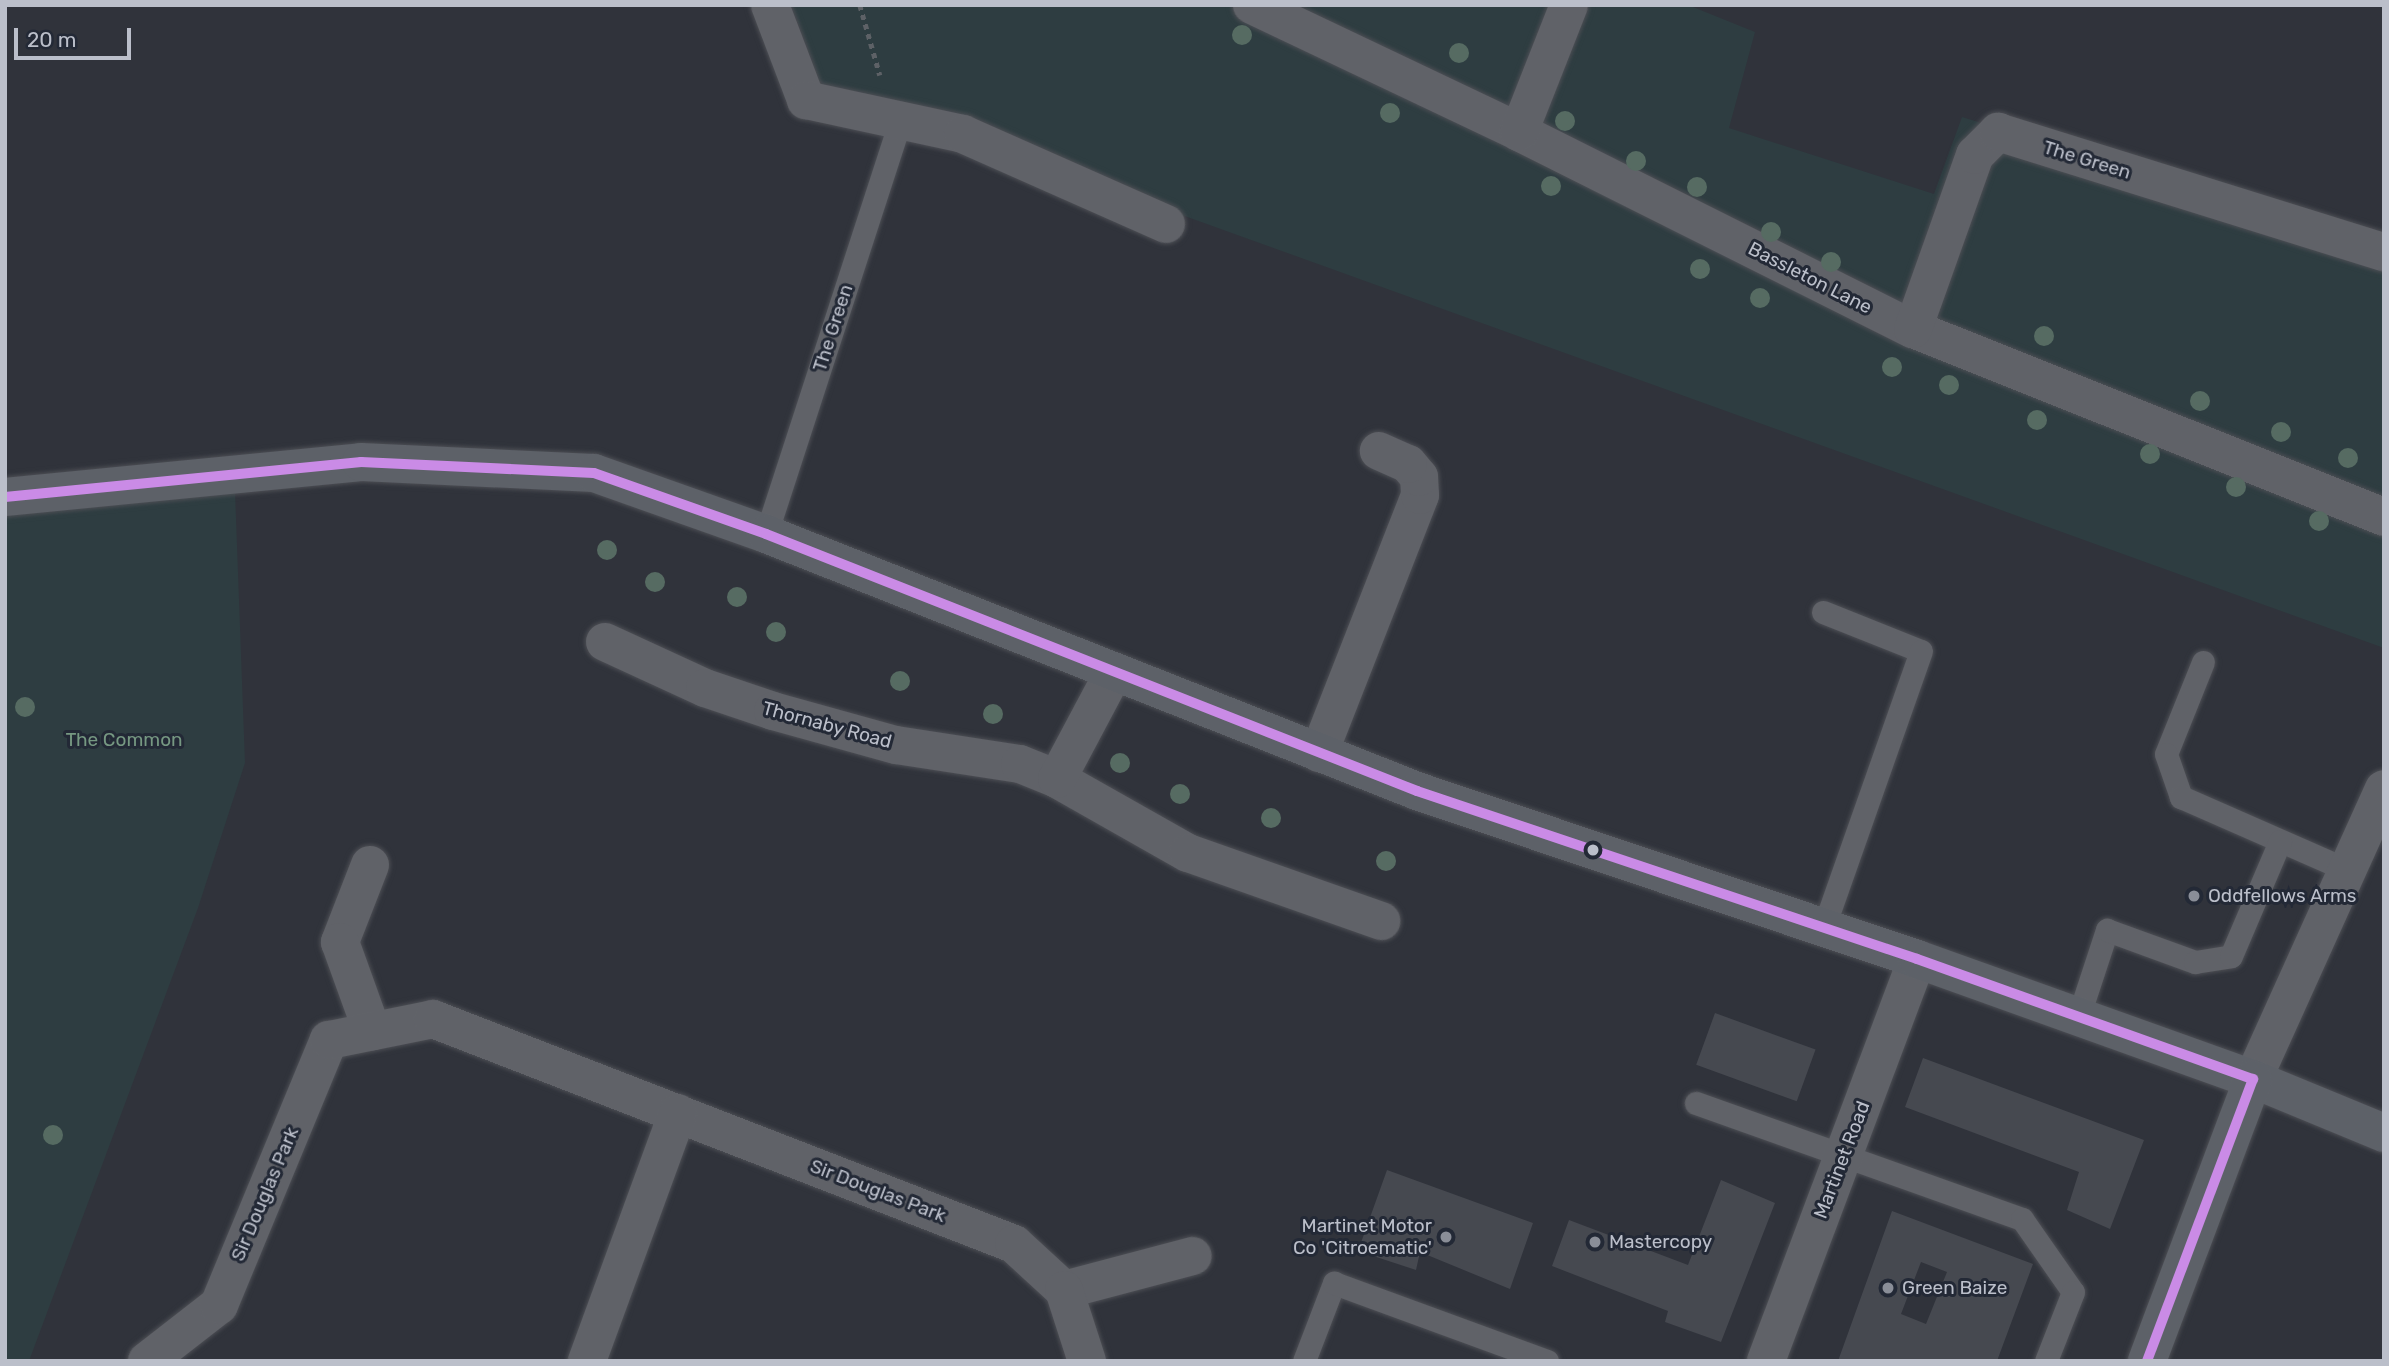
<!DOCTYPE html>
<style>
body{margin:0}
#map{position:relative;width:2389px;height:1366px;overflow:hidden;background:#30333b;font-family:Rubik,sans-serif}
div>[style]{position:absolute}
[style*='--x']{left:calc(var(--x)*1px);top:calc(var(--y)*1px);width:calc(var(--w)*1px);rotate:calc(var(--a)*1deg)}
.green>*{inset:0;background:#2e3d41}
.building>*{inset:0;background:#464950;transform-origin:0 0}
.path>*{height:4.5px;margin-top:-2.25px;transform-origin:0;background:repeating-linear-gradient(90deg,#5d6166 0 5px,transparent 0 10px)}
.roads{filter:drop-shadow(0 0 2px #4c4e54) drop-shadow(0 0 2px #4c4e54)}
.lane>*{height:23px;margin:-11.5px;padding:0 11.5px;transform-origin:11.5px;border-radius:11.5px;background:#606268}
.street>*{height:38px;margin:-19px;padding:0 19px;transform-origin:19px;border-radius:19px;background:#606268}
.secondary>*{height:38px;margin:-19px;padding:0 19px;transform-origin:19px;border-radius:19px;background:#5d6168}
.bus-1>*{height:10px;margin:-5px;padding:0 5px;transform-origin:5px;border-radius:5px;background:#ca8be6}
.trees>*{width:20px;height:20px;margin:-10px;border-radius:50%;background:#566b62}
.dots>*{width:19px;height:19px;translate:-50% -50%;box-sizing:border-box;border:4px solid #232936;border-radius:50%}
span{translate:-50% -50%;white-space:nowrap;text-align:center;line-height:1.15;-webkit-text-stroke:6px #232936;paint-order:stroke}
.street-label{font-size:19px;color:#bbbfca}
.park-label{font-size:19px;color:#769882}
.poi-label{font-size:19px;color:#bbbfca}
.left{translate:0 -50%;text-align:left}
.right{translate:-100% -50%;text-align:right}
.frame{position:absolute;inset:0;border:7px solid #bbbfca;pointer-events:none}
.scale{position:absolute;left:14px;top:28px;width:117px;height:32px;box-sizing:border-box;border:4px solid #bbbfca;border-top:0;padding-left:9px;font-size:21px;line-height:24px;white-space:nowrap;color:#bbbfca;-webkit-text-stroke:5px #232936;paint-order:stroke}
</style>
<div id="map">
<div class="green">
<div style="clip-path:polygon(791px 5px,1688px 5px,1755px 32px,1729px 128px,1934px 194px,1962px 117px,2384px 246px,2384px 648px,821px 85px)"></div>
<div style="clip-path:polygon(235px 491px,245px 763px,198px 908px,29px 1361px,5px 1361px,5px 516px)"></div>
</div>
<div class="building">
<div style="left:1715px;top:1013px;width:107px;height:55px;rotate:20deg"></div>
<div style="clip-path:polygon(1923px 1058px,2144px 1140px,2110px 1229px,2067px 1210px,2079px 1172px,1905px 1107px)"></div>
<div style="clip-path:polygon(1387px 1170px,1533px 1223px,1510px 1289px,1420px 1252px,1416px 1270px,1358px 1251px)"></div>
<div style="clip-path:polygon(1721px 1180px,1775px 1203px,1721px 1342px,1665px 1322px,1668px 1311px,1552px 1266px,1569px 1220px,1688px 1265px)"></div>
<div style="clip-path:polygon(evenodd,1892px 1211px,2033px 1264px,1997px 1361px,1838px 1361px,1892px 1211px,1921px 1262px,1947px 1272px,1926px 1324px,1901px 1314px,1921px 1262px)"></div>
</div>
<div class="path">
<div style="--x:860;--y:5;--w:73;--a:74.1"></div>
</div>
<div class="roads">
<div class="lane">
<div style="--x:766;--y:534;--w:433;--a:-72"></div>
<div style="--x:1823;--y:612;--w:105;--a:21.7"></div>
<div style="--x:1921;--y:651;--w:292;--a:109.4"></div>
<div style="--x:2203;--y:662;--w:99;--a:111.9"></div>
<div style="--x:2166;--y:754;--w:46;--a:70.8"></div>
<div style="--x:2181;--y:797;--w:181;--a:23.7"></div>
<div style="--x:2078;--y:1018;--w:93;--a:-71.8"></div>
<div style="--x:2107;--y:930;--w:94;--a:20"></div>
<div style="--x:2195;--y:962;--w:36;--a:-9"></div>
<div style="--x:2231;--y:956;--w:125;--a:-66.9"></div>
<div style="--x:1696;--y:1103;--w:346;--a:19.6"></div>
<div style="--x:2022;--y:1219;--w:89;--a:55.1"></div>
<div style="--x:2073;--y:1292;--w:74;--a:111.4"></div>
<div style="--x:1304;--y:1361;--w:84;--a:-69"></div>
<div style="--x:1334;--y:1283;--w:227;--a:20.1"></div>
</div>
<div class="street">
<div style="--x:770;--y:5;--w:102;--a:69.2"></div>
<div style="--x:806;--y:100;--w:161;--a:12.2"></div>
<div style="--x:963;--y:134;--w:222;--a:23.9"></div>
<div style="--x:1252;--y:5;--w:296;--a:25.4"></div>
<div style="--x:1519;--y:132;--w:441;--a:26.6"></div>
<div style="--x:1913;--y:329;--w:507;--a:21.76"></div>
<div style="--x:1519;--y:132;--w:136;--a:-68.5"></div>
<div style="--x:1913;--y:329;--w:185;--a:-70.4"></div>
<div style="--x:1975;--y:155;--w:33;--a:-45"></div>
<div style="--x:1998;--y:132;--w:404;--a:17.3"></div>
<div style="--x:605;--y:642;--w:110;--a:24.7"></div>
<div style="--x:705;--y:688;--w:72;--a:18.7"></div>
<div style="--x:773;--y:711;--w:128;--a:15.5"></div>
<div style="--x:896;--y:745;--w:125;--a:8.7"></div>
<div style="--x:1020;--y:764;--w:40;--a:22"></div>
<div style="--x:1057;--y:779;--w:150;--a:29.5"></div>
<div style="--x:1188;--y:853;--w:205;--a:19.4"></div>
<div style="--x:1319;--y:753;--w:277;--a:-68.6"></div>
<div style="--x:1420;--y:495;--w:18;--a:-93"></div>
<div style="--x:1419;--y:477;--w:17;--a:-130"></div>
<div style="--x:1408;--y:464;--w:32;--a:-156"></div>
<div style="--x:1057;--y:779;--w:121;--a:-62"></div>
<div style="--x:370;--y:865;--w:83;--a:111.3"></div>
<div style="--x:340;--y:942;--w:95;--a:70.2"></div>
<div style="--x:2253;--y:1079;--w:318;--a:-65.7"></div>
<div style="--x:1064;--y:1290;--w:133;--a:-14.8"></div>
<div style="--x:147;--y:1361;--w:91;--a:-37.9"></div>
<div style="--x:219;--y:1305;--w:287;--a:-67.5"></div>
<div style="--x:329;--y:1040;--w:106;--a:-11.4"></div>
<div style="--x:433;--y:1019;--w:623;--a:21.17"></div>
<div style="--x:1014;--y:1244;--w:68;--a:42.6"></div>
<div style="--x:1064;--y:1290;--w:75;--a:72.1"></div>
<div style="--x:587;--y:1361;--w:264;--a:-69.9"></div>
<div style="--x:1766;--y:1361;--w:429;--a:-69.4"></div>
</div>
<div class="secondary">
<div style="--x:5;--y:497;--w:358;--a:-5.6"></div>
<div style="--x:361;--y:462;--w:233;--a:2.7"></div>
<div style="--x:594;--y:473;--w:182;--a:19.5"></div>
<div style="--x:766;--y:534;--w:700;--a:21.54"></div>
<div style="--x:1417;--y:791;--w:527;--a:18.57"></div>
<div style="--x:1917;--y:959;--w:357;--a:19.7"></div>
<div style="--x:2253;--y:1079;--w:142;--a:22.4"></div>
<div style="--x:2147;--y:1361;--w:301;--a:-69.4"></div>
</div>
</div>
<div class="bus-1">
<div style="--x:5;--y:497;--w:358;--a:-5.6"></div>
<div style="--x:361;--y:462;--w:233;--a:2.7"></div>
<div style="--x:594;--y:473;--w:182;--a:19.5"></div>
<div style="--x:766;--y:534;--w:700;--a:21.54"></div>
<div style="--x:1417;--y:791;--w:527;--a:18.57"></div>
<div style="--x:1917;--y:959;--w:357;--a:19.7"></div>
<div style="--x:2253;--y:1079;--w:301;--a:110.6"></div>
</div>
<div class="trees">
<div style="left:1242px;top:35px"></div>
<div style="left:1459px;top:53px"></div>
<div style="left:1390px;top:113px"></div>
<div style="left:1565px;top:121px"></div>
<div style="left:1636px;top:161px"></div>
<div style="left:1551px;top:186px"></div>
<div style="left:1697px;top:187px"></div>
<div style="left:1771px;top:232px"></div>
<div style="left:1831px;top:262px"></div>
<div style="left:1700px;top:269px"></div>
<div style="left:1760px;top:298px"></div>
<div style="left:2044px;top:336px"></div>
<div style="left:1892px;top:367px"></div>
<div style="left:1949px;top:385px"></div>
<div style="left:2200px;top:401px"></div>
<div style="left:2037px;top:420px"></div>
<div style="left:2281px;top:432px"></div>
<div style="left:2150px;top:454px"></div>
<div style="left:2348px;top:458px"></div>
<div style="left:2236px;top:487px"></div>
<div style="left:2319px;top:521px"></div>
<div style="left:607px;top:550px"></div>
<div style="left:655px;top:582px"></div>
<div style="left:737px;top:597px"></div>
<div style="left:776px;top:632px"></div>
<div style="left:900px;top:681px"></div>
<div style="left:25px;top:707px"></div>
<div style="left:993px;top:714px"></div>
<div style="left:1120px;top:763px"></div>
<div style="left:1180px;top:794px"></div>
<div style="left:1271px;top:818px"></div>
<div style="left:1386px;top:861px"></div>
<div style="left:53px;top:1135px"></div>
</div>
<div class="dots">
<div style="left:1593px;top:850px;background:#bbbfca"></div>
<div style="left:2194px;top:896px;background:#8a8e98"></div>
<div style="left:1446px;top:1237px;background:#8a8e98"></div>
<div style="left:1595px;top:1242px;background:#8a8e98"></div>
<div style="left:1888px;top:1288px;background:#8a8e98"></div>
</div>
<div class="street-label">
<span style="left:2087px;top:160px;rotate:17deg">The Green</span>
<span style="left:1810px;top:278px;rotate:27deg">Bassleton Lane</span>
<span style="left:833px;top:328px;rotate:-72deg">The Green</span>
<span style="left:827px;top:725px;rotate:15deg">Thornaby Road</span>
<span style="left:1842px;top:1160px;rotate:-69deg">Martinet Road</span>
<span style="left:878px;top:1191px;rotate:21deg">Sir Douglas Park</span>
<span style="left:265px;top:1194px;rotate:-67deg">Sir Douglas Park</span>
</div>
<div class="park-label">
<span style="left:124px;top:740px">The Common</span>
</div>
<div class="poi-label">
<span class="left" style="left:2208px;top:896px">Oddfellows Arms</span>
<span class="right" style="left:1432px;top:1237px">Martinet Motor<br>Co 'Citroematic'</span>
<span class="left" style="left:1609px;top:1242px">Mastercopy</span>
<span class="left" style="left:1902px;top:1288px">Green Baize</span>
</div>
<div class="frame"></div>
<div class="scale">20 m</div>
</div>
